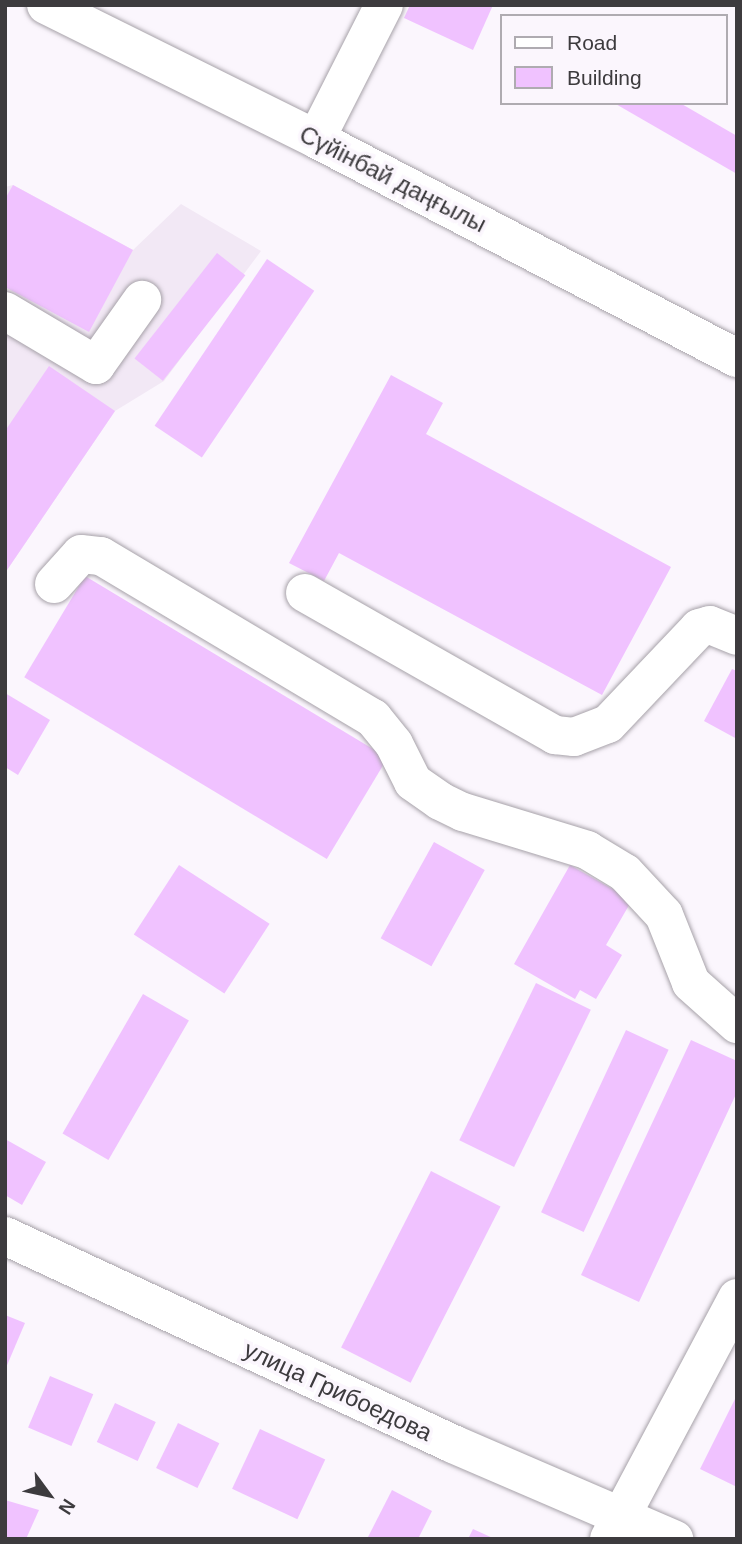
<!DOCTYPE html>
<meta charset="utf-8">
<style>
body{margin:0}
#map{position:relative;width:742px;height:1544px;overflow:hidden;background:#fbf6fd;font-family:Arial,sans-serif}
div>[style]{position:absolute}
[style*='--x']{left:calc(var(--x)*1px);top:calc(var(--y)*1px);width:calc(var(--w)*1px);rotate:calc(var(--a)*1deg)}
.built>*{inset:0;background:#f2e8f5}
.building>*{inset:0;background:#f0c2ff;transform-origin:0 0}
.roads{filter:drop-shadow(0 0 2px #a7a2a9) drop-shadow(0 0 2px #a7a2a9)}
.minor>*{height:38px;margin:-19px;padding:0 19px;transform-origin:19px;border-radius:19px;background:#fff}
.major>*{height:38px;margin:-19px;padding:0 19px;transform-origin:19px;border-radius:19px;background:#fff}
span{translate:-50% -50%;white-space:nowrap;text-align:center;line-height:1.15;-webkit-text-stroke:7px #fbf6fd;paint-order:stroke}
.street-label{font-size:24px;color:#3d3b3e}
.frame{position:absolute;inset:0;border:7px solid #3d3b3e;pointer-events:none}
.legend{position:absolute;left:500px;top:14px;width:228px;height:91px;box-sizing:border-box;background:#fbf6fd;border:2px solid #afabb1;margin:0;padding:9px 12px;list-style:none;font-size:21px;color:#3d3b3e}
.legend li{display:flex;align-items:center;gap:14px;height:35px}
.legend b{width:35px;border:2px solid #afabb1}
.north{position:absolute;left:14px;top:1460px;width:70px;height:70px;-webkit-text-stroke:5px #fbf6fd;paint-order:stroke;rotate:123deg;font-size:19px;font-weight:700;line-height:28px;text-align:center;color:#3d3b3e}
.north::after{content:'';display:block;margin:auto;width:24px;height:32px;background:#3d3b3e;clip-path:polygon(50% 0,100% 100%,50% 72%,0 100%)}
</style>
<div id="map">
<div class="built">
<div style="clip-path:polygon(13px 185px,133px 250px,181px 204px,261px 251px,164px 381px,115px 411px,5px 573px,5px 187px)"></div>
</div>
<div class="building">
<div style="clip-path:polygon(410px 5px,493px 5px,473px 50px,404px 18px)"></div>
<div style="clip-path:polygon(614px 103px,680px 103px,737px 136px,737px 174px)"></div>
<div style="clip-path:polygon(13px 185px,133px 250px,89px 332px,5px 287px,5px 199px)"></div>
<div style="left:217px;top:253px;width:36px;height:134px;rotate:38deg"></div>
<div style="left:267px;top:259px;width:57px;height:201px;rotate:34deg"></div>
<div style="clip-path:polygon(49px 366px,115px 411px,5px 573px,5px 431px)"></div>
<div style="clip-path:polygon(391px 375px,443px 403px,426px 434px,671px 567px,602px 695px,339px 553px,324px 581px,289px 563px)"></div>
<div style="left:85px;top:576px;width:353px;height:118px;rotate:31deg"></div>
<div style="clip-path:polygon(732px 669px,737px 671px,737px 739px,704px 721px)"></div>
<div style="clip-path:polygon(5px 693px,50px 720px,18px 775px,5px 767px)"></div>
<div style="left:434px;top:842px;width:58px;height:110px;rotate:29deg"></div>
<div style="left:179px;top:865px;width:108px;height:83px;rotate:33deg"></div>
<div style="clip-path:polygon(570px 865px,632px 900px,606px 945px,622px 955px,596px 999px,580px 990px,575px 999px,514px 964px)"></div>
<div style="left:536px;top:983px;width:61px;height:175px;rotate:26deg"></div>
<div style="left:143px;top:994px;width:53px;height:161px;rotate:30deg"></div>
<div style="left:626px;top:1030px;width:47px;height:201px;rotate:25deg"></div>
<div style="clip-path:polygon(691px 1040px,737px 1061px,737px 1092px,639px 1302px,581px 1275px)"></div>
<div style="clip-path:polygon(5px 1139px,46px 1162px,22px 1205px,5px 1195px)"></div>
<div style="left:431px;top:1171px;width:78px;height:198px;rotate:27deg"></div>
<div style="clip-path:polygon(5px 1315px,25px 1323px,5px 1370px)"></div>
<div style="left:50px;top:1376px;width:47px;height:56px;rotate:23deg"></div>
<div style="clip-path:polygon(737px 1395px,737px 1487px,700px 1469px)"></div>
<div style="left:115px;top:1403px;width:45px;height:43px;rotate:25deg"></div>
<div style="left:178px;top:1423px;width:46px;height:50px;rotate:26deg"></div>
<div style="left:260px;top:1429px;width:72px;height:66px;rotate:25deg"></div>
<div style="clip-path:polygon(392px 1490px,432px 1511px,418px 1539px,367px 1539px)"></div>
<div style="clip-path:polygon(5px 1500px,39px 1510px,26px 1539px,5px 1539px)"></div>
<div style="clip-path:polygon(473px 1529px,495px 1539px,468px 1539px)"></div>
</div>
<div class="roads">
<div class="minor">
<div style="--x:316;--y:139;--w:150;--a:-63.1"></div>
<div style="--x:5;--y:311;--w:106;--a:30.7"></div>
<div style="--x:96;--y:365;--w:80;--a:-54.7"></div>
<div style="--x:54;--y:584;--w:40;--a:-48"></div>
<div style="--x:81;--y:554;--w:20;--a:6"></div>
<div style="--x:101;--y:556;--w:317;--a:30.8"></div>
<div style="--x:373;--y:718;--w:33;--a:51"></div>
<div style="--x:394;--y:744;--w:42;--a:63.4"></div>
<div style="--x:413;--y:782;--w:33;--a:35"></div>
<div style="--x:440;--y:801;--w:25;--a:26"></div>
<div style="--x:463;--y:812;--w:130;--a:17"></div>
<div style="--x:587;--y:850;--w:44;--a:31.2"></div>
<div style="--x:625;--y:873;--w:57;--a:47.1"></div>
<div style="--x:664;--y:915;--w:73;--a:68.3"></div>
<div style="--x:691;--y:983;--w:62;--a:41.7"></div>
<div style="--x:305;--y:593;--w:288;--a:29.6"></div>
<div style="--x:555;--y:735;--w:19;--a:6"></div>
<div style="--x:574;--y:737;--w:36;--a:-21"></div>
<div style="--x:608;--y:724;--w:132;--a:-46.5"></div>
<div style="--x:699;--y:628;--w:11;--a:-15"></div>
<div style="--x:710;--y:625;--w:29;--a:22"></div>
<div style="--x:5;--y:1236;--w:494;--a:24.9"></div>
<div style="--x:453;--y:1444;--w:241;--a:23.3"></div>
<div style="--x:609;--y:1539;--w:273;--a:-62"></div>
</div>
<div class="major">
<div style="--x:46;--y:5;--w:301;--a:26.4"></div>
<div style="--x:316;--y:139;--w:475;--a:27.5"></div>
</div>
</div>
<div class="street-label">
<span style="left:393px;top:179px;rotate:27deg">Сүйінбай даңғылы</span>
<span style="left:338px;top:1391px;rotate:25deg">улица Грибоедова</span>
</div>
<div class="frame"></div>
<ul class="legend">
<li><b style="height:9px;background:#fff"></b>Road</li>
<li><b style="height:19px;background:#f0c2ff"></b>Building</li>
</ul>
<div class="north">N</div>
</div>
